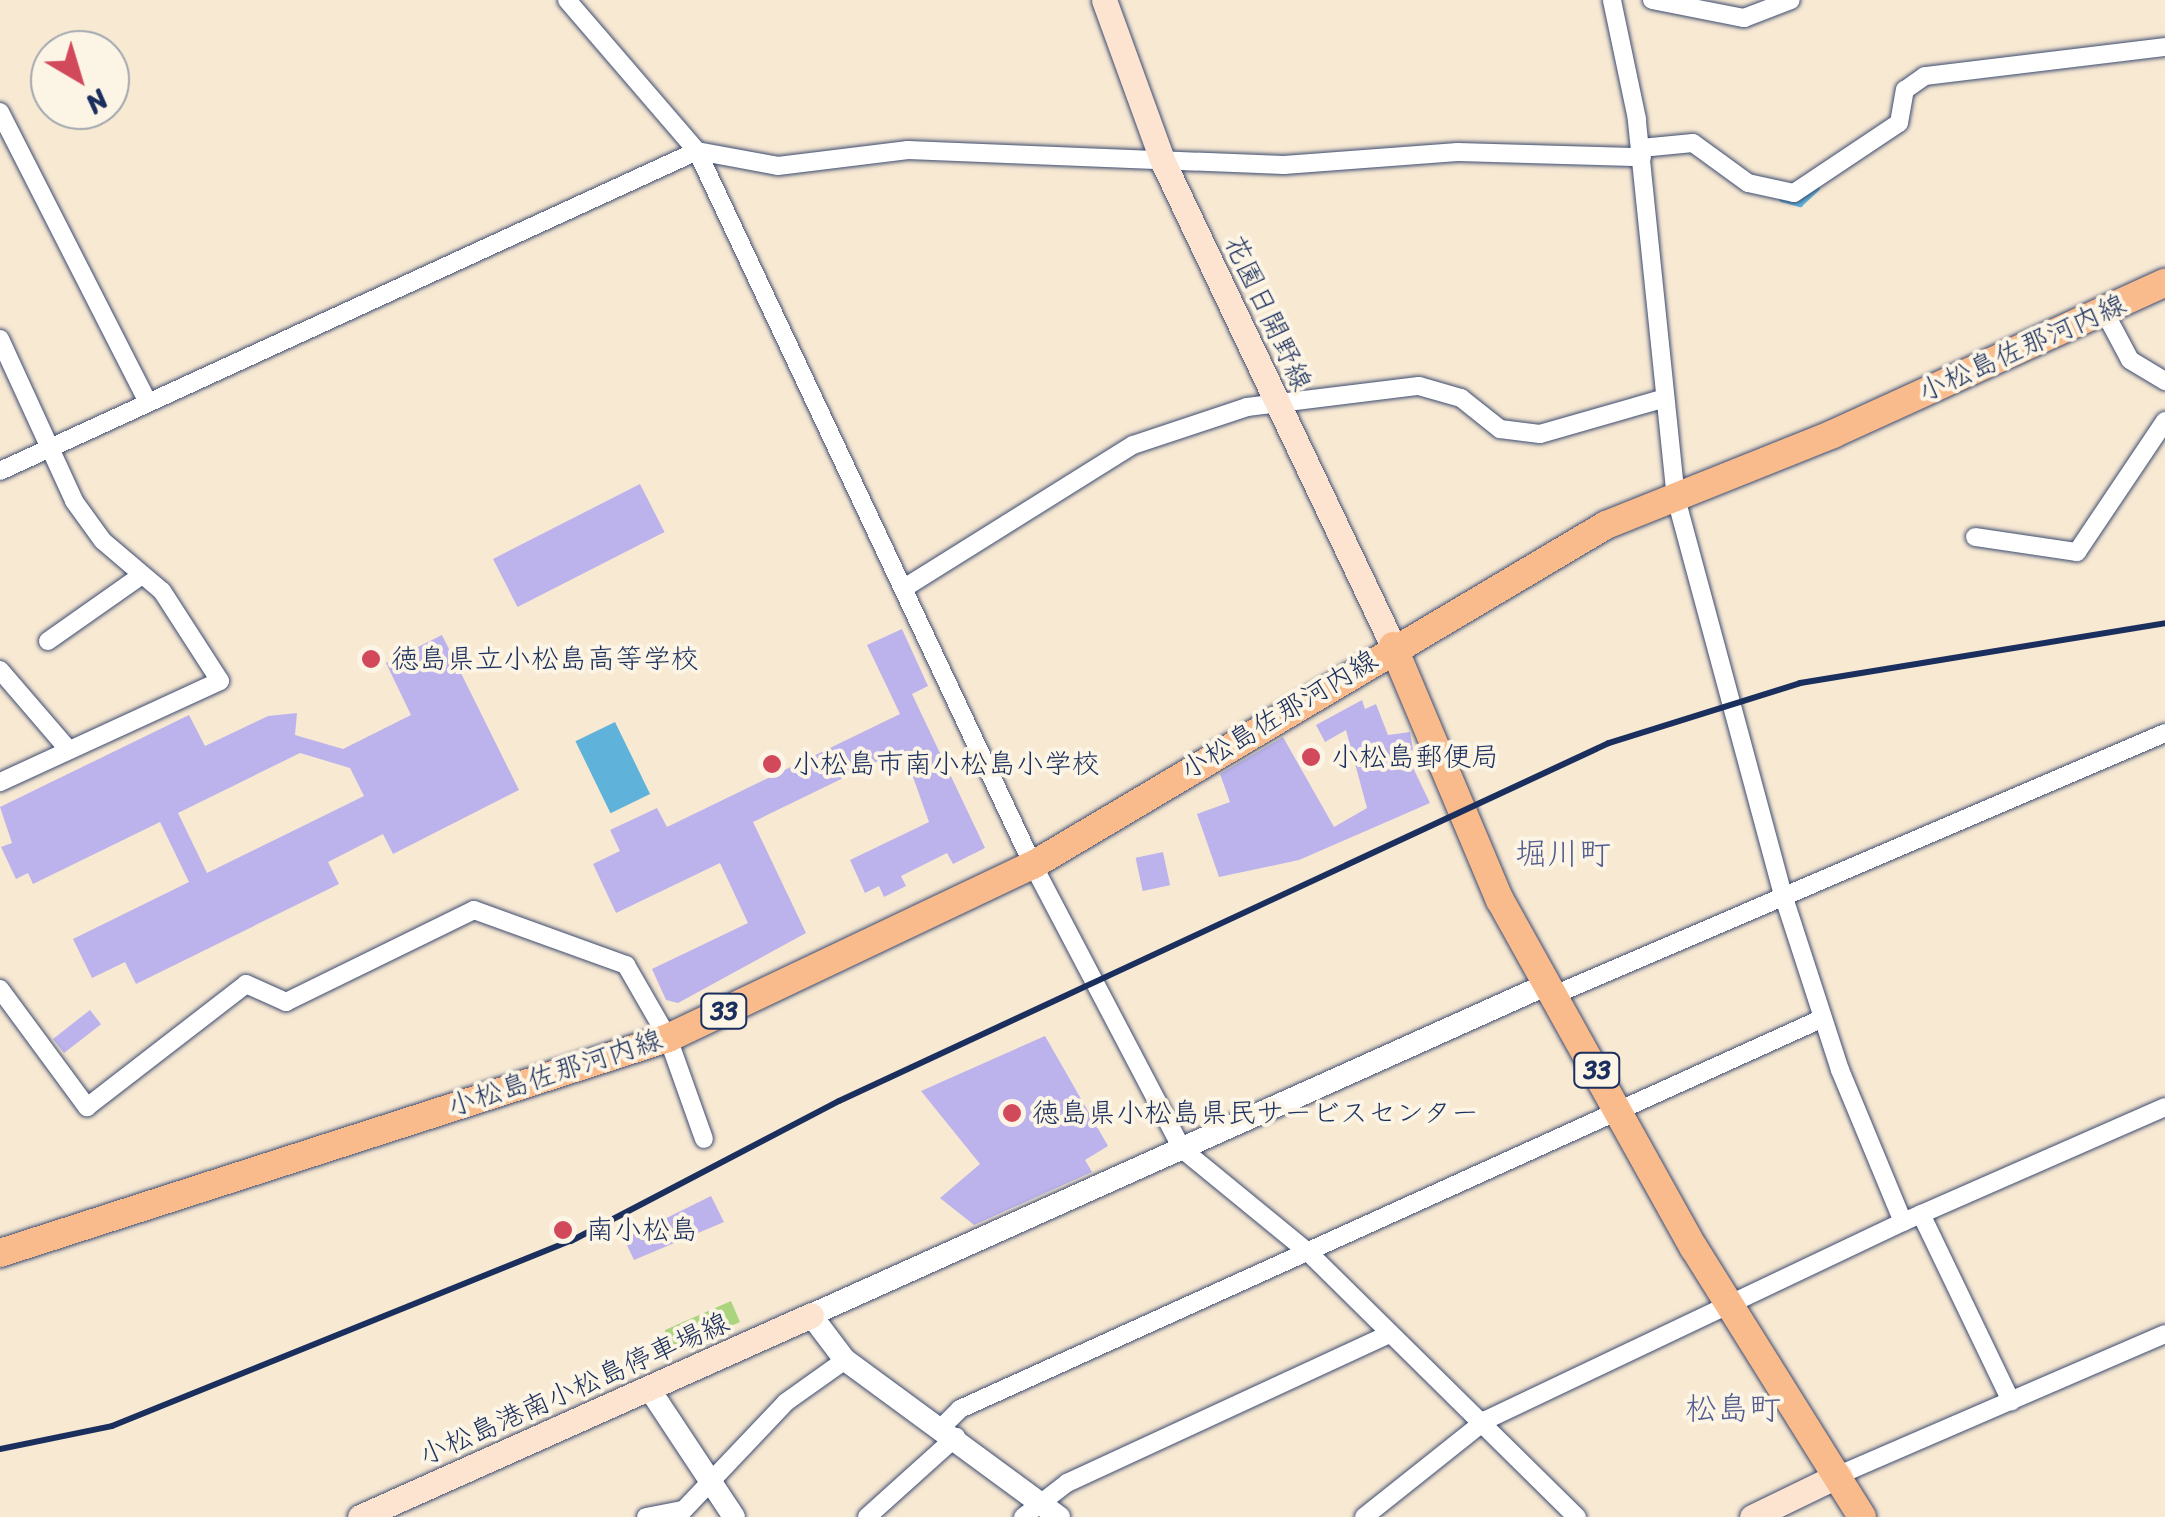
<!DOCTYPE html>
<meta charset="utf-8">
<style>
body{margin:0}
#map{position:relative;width:2165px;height:1517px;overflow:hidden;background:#f8e9d3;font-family:Sriracha,"Klee One",sans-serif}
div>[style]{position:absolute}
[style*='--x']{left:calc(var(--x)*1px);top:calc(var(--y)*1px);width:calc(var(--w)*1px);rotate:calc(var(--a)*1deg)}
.green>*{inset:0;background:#abd47f}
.water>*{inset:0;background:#5fb2da;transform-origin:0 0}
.stream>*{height:6px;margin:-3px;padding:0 3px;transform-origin:3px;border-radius:3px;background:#5fb2da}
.building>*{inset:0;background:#bcb3ec;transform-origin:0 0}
.roads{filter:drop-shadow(0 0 2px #3c4b70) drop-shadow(0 0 2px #3c4b70)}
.minor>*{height:18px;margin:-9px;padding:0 9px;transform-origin:9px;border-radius:9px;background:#fff}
.tertiary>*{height:22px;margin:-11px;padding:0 11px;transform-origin:11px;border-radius:11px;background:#fff}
.secondary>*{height:25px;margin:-12.5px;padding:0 12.5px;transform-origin:12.5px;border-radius:12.5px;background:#fde4d1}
.primary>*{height:28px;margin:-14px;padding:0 14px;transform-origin:14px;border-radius:14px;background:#fabb8c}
.rail>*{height:6px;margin:-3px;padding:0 3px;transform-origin:3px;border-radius:3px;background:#1b2f5e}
.dots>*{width:28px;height:28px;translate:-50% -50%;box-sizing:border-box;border:5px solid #fcf5e5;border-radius:50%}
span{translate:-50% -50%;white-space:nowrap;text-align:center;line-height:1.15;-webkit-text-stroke:8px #fcf5e5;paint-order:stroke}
.shield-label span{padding:2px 8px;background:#fcf5e5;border:2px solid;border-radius:8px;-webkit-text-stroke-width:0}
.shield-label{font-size:25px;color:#1b2f5e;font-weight:700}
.street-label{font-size:28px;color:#1b2f5e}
.poi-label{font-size:28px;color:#1b2f5e}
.left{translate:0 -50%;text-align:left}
.quarter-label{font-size:32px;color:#535d90}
.north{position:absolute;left:30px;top:30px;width:100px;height:100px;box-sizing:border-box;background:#fcf5e5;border:2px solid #a2a6af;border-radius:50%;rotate:142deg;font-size:28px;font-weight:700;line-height:40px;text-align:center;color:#1b2f5e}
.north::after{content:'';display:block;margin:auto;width:35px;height:45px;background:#d1495b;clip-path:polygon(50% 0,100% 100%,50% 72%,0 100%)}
</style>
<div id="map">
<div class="green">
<div style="clip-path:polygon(731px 1301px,740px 1322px,674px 1351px,666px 1343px,665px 1330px)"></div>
</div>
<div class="water">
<div style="left:615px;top:722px;width:80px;height:44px;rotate:64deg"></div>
</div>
<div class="stream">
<div style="--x:1782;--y:199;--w:19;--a:16"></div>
<div style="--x:1800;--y:204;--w:23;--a:-43"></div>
</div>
<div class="building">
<div style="left:640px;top:484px;width:54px;height:165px;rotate:63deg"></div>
<div style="clip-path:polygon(902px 629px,928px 686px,912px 694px,985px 848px,953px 864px,947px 853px,901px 876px,906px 886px,884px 897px,879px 886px,865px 893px,850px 860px,929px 822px,903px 749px,753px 822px,806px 933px,678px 1003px,666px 1000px,652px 969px,748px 923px,720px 863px,616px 913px,593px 864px,620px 851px,610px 830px,657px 808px,667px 827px,900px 714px,867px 645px)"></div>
<div style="clip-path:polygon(evenodd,442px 635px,519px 790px,393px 854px,383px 834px,328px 862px,339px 884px,136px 984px,125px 962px,92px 978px,73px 939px,189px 882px,160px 822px,33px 884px,28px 873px,16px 879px,1px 847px,12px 843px,0 807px,189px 715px,205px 746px,268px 716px,297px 713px,295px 735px,343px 749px,411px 715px,386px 663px,442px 635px,300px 753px,350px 768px,364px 796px,207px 873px,178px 813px,300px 753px)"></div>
<div style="clip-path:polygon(1362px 700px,1365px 709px,1376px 704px,1388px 735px,1410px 732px,1413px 750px,1405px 751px,1430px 803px,1299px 860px,1219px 877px,1197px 814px,1230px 802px,1220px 774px,1283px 737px,1334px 827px,1367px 808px,1346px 730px,1325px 742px,1316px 725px)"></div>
<div style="left:1163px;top:852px;width:34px;height:28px;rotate:78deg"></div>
<div style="left:90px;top:1010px;width:18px;height:47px;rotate:52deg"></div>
<div style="clip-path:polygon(1045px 1036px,1108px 1146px,1085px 1160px,1092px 1172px,974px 1225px,940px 1198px,980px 1164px,921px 1091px)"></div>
<div style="clip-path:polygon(711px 1196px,724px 1222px,634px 1260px,624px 1239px)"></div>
</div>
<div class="roads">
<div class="minor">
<div style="--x:567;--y:0;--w:199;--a:49.3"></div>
<div style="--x:697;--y:151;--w:789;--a:64.8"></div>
<div style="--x:1033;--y:865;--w:321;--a:62.3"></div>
<div style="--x:1182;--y:1149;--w:163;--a:39.3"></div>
<div style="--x:1308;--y:1252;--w:378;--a:44.6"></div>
<div style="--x:1652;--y:0;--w:94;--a:11.1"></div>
<div style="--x:1744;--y:18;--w:50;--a:-21"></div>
<div style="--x:0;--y:112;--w:326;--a:63"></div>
<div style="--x:1641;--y:148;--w:52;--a:-5.5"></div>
<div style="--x:1693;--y:143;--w:68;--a:36"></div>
<div style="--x:1748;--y:183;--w:47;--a:12.3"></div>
<div style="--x:1794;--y:193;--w:126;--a:-33.7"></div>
<div style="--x:1899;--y:123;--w:34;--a:-80"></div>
<div style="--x:1905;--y:90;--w:24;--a:-35"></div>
<div style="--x:1925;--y:76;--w:242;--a:-6.9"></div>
<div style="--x:2104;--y:311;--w:55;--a:62"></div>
<div style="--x:2130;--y:360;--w:41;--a:31"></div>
<div style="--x:0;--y:339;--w:178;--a:65.4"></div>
<div style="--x:74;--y:501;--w:49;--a:54.1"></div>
<div style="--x:103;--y:541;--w:77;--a:40.3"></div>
<div style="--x:162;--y:591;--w:107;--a:57.2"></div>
<div style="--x:220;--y:681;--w:242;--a:155.3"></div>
<div style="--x:0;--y:471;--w:767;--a:-24.66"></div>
<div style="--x:697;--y:151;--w:82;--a:10.5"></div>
<div style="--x:778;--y:166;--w:131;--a:-7"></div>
<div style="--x:908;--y:150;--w:376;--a:2.3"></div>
<div style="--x:1284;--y:165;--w:174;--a:-4.3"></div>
<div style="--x:1458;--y:152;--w:184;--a:1.6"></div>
<div style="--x:1975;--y:537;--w:103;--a:8.4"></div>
<div style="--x:2077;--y:552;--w:158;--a:-56.1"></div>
<div style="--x:904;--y:588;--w:270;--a:-32"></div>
<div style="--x:1133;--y:445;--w:120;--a:-18.4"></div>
<div style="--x:1247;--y:407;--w:173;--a:-7"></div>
<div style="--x:1419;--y:386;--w:44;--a:15.9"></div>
<div style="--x:1461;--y:398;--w:50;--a:38.5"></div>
<div style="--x:1500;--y:429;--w:40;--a:7.1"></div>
<div style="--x:1540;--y:434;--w:127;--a:-16"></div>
<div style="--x:48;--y:641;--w:115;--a:-35.1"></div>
<div style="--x:0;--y:670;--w:104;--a:49.3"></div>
<div style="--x:0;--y:989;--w:147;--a:53.6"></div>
<div style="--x:87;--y:1107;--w:201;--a:-37.7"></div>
<div style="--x:246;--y:984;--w:44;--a:24.2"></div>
<div style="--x:286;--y:1002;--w:209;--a:-26.1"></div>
<div style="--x:474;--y:910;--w:162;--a:19.9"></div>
<div style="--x:626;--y:965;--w:84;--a:60.1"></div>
<div style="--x:668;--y:1038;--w:107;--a:70.4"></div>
<div style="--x:1554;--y:995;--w:665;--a:-23.21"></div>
<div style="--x:1921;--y:1214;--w:208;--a:64.3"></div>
<div style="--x:1903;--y:1222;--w:286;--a:-23.7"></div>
<div style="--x:943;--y:1426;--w:24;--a:-45"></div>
<div style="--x:960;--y:1409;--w:947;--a:-24.37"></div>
<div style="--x:1839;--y:1475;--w:355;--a:-23.4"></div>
<div style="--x:646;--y:1517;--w:38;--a:-11"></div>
<div style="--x:677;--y:1517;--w:158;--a:-46.5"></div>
<div style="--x:786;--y:1402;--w:72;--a:-35.4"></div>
<div style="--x:867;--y:1517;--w:120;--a:-42"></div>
<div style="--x:1023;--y:1517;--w:56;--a:-37.7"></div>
<div style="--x:1067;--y:1483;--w:353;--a:-24.8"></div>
<div style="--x:1364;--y:1517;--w:156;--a:-38.5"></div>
<div style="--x:1486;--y:1420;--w:462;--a:-25.4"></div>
<div style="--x:1903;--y:1222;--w:165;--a:-112.5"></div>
<div style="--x:1840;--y:1070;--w:184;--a:-108"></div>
<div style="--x:1783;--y:895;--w:410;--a:-105.1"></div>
<div style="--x:1676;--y:499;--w:382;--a:-95.9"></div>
<div style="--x:1637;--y:119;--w:122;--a:-101.9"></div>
</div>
<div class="tertiary">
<div style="--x:650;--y:1390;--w:152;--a:56.5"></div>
<div style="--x:1059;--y:1517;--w:265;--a:-143.7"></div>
<div style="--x:845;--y:1360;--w:56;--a:-127.1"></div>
<div style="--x:811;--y:1315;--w:808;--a:-24.19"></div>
</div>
<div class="secondary">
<div style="--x:1104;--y:0;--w:172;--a:70"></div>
<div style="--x:1163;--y:162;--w:536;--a:64.58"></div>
<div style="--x:360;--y:1517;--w:494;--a:-24.1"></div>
<div style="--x:1752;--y:1517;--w:97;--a:-25.8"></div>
</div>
<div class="primary">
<div style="--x:1393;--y:646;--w:276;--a:67.2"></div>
<div style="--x:1500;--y:900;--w:398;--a:60.9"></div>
<div style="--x:1694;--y:1248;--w:317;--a:58"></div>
<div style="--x:0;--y:1253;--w:702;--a:-17.84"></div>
<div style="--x:668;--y:1038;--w:404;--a:-25.4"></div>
<div style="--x:1033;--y:865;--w:666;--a:-30.68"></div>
<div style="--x:1606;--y:525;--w:245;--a:-21.8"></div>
<div style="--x:1833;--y:434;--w:365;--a:-24.5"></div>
</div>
</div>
<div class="rail">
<div style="--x:0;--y:1449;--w:114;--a:-11.6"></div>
<div style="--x:112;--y:1426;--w:495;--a:-22"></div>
<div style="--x:571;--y:1241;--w:302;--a:-27.6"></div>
<div style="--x:839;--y:1101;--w:849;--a:-24.94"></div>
<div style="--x:1609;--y:743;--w:200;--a:-17.4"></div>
<div style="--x:1800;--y:683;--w:370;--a:-9.3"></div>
</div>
<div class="dots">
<div style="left:371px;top:659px;background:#d1495b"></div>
<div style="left:1311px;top:757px;background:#d1495b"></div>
<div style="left:772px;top:764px;background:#d1495b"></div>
<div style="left:1012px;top:1113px;background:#d1495b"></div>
<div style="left:563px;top:1230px;background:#d1495b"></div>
</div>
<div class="shield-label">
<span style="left:724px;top:1011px">33</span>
<span style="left:1597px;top:1070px">33</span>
</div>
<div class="street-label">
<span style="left:1268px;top:313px;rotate:65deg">花園日開野線</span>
<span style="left:2022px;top:348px;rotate:-24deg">小松島佐那河内線</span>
<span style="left:1279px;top:715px;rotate:-31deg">小松島佐那河内線</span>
<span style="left:555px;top:1073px;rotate:-18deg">小松島佐那河内線</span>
<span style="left:574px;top:1389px;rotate:-24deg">小松島港南小松島停車場線</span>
</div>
<div class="poi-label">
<span class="left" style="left:391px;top:659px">徳島県立小松島高等学校</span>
<span class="left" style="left:1331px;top:757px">小松島郵便局</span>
<span class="left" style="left:792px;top:764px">小松島市南小松島小学校</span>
<span class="left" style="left:1032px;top:1113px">徳島県小松島県民サービスセンター</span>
<span class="left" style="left:586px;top:1230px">南小松島</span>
</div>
<div class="quarter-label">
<span style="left:1563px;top:854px">堀川町</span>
<span style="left:1733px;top:1409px">松島町</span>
</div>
<div class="north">N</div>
</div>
